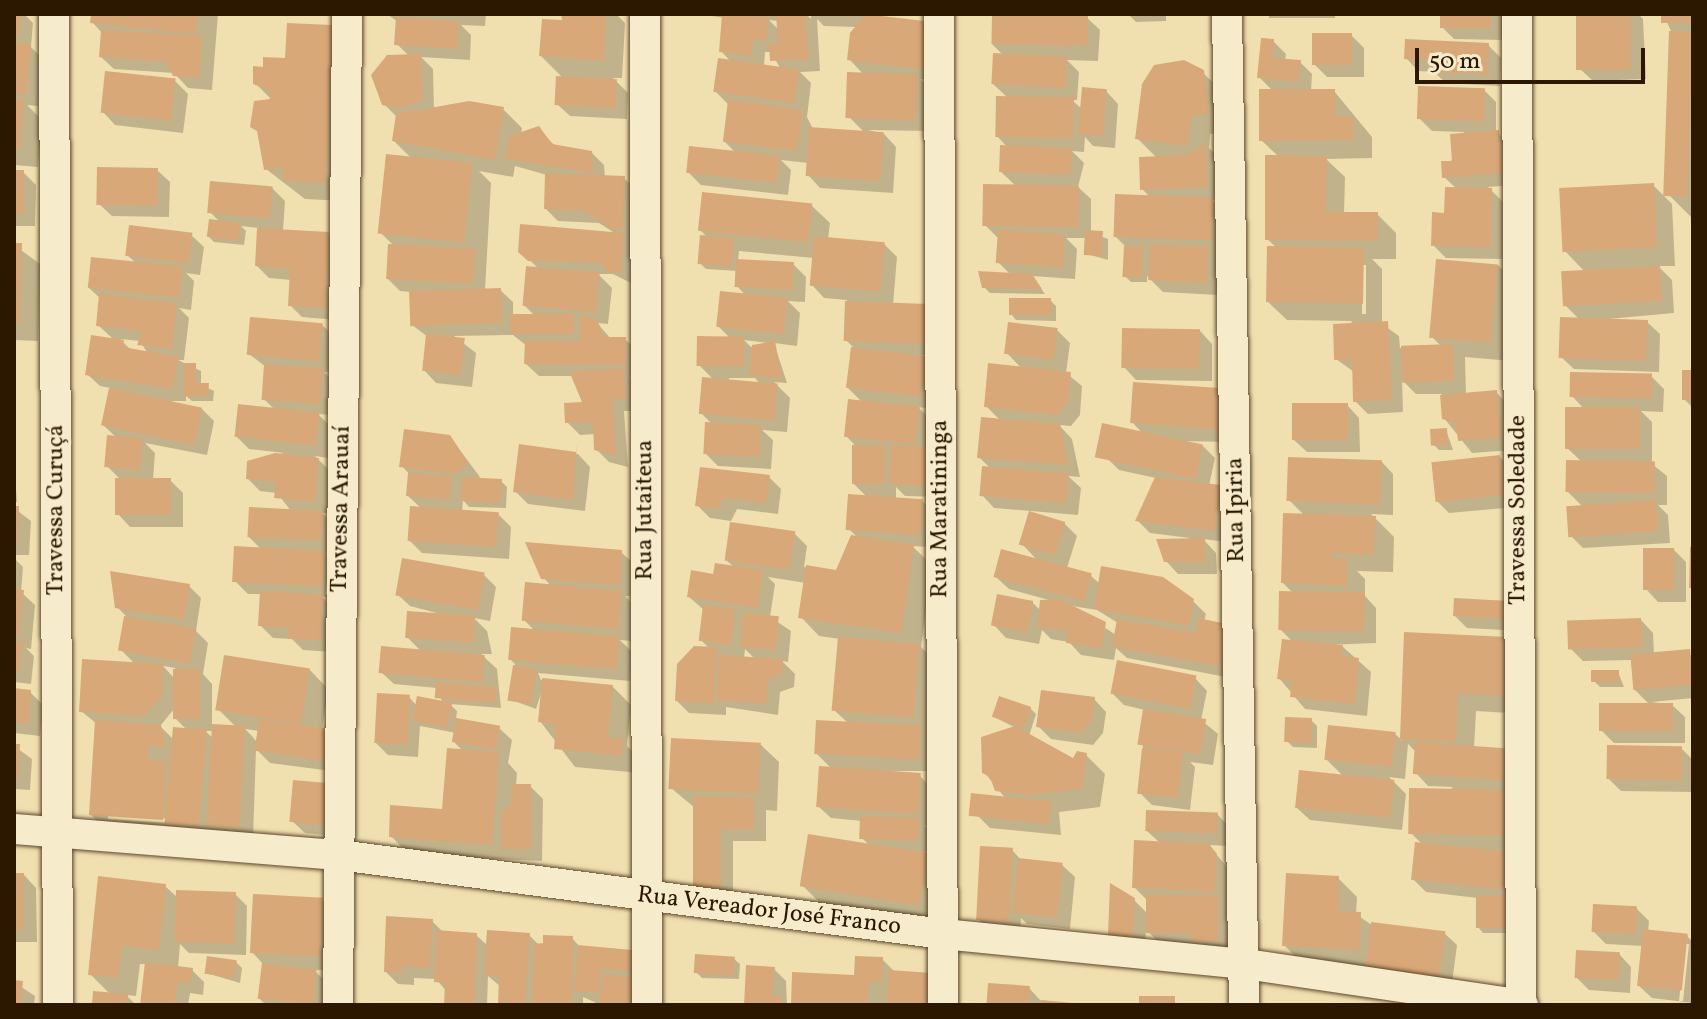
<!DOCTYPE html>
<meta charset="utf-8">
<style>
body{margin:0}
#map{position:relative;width:1707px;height:1019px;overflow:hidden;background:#f1e0af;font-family:Vollkorn,serif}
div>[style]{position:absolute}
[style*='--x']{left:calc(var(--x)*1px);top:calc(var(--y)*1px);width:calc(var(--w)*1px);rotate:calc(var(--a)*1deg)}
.shadow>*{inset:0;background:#0003;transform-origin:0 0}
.building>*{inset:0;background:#d9a878;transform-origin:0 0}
.roads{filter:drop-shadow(0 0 2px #5d492c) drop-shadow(0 0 2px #5d492c)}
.minor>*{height:30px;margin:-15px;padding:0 15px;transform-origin:15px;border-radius:15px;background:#f6ebcb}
span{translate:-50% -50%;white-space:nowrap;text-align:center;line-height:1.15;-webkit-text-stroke:6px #f6ebcb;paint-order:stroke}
.street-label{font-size:24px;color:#2c1700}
.frame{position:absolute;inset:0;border:16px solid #2c1700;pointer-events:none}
.scale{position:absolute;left:1415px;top:48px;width:230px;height:36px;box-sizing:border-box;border:4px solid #2c1700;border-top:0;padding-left:10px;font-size:24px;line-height:28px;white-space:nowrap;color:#2c1700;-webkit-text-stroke:6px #f6ebcb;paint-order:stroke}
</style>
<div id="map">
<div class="shadow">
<div style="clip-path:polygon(14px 14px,24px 14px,33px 23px,31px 47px,43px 59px,38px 106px,27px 105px,42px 120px,38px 167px,14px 165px)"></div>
<div style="clip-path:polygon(93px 14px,218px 14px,212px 90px,188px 88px,174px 73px,114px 69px,101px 57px,103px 34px,92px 22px)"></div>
<div style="clip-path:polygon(evenodd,387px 14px,486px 14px,485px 26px,461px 25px,471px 35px,470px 60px,421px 57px,433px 69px,434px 109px,503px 109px,522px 128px,521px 134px,538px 128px,555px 146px,591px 152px,604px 165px,605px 177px,624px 178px,637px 191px,635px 241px,629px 241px,636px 248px,633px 284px,613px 274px,598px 274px,612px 288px,608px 324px,597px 323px,611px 339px,625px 339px,638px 352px,638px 377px,629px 377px,636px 383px,637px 411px,624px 411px,628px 467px,609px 462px,596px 449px,596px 434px,580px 435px,567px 422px,585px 404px,573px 376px,539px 376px,526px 364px,527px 346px,513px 335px,454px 336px,476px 353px,472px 387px,436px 383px,424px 370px,428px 337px,412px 325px,411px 292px,400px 291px,388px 279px,394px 246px,381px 233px,411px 158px,394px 141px,398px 118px,384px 104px,409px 56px,397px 44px,398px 22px,387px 14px,515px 166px,547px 175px,546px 209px,558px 221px,599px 223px,616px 234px,520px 251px,539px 269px,524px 305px,535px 316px,513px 316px,513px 302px,500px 290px,485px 290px,491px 183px,479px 171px,513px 177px,515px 166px)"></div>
<div style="clip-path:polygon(560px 14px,616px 14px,625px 23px,622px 78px,613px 78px,628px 93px,627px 119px,570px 116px,557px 104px,564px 79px,541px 56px,564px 22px)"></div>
<div style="clip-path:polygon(evenodd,700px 14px,806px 14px,811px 19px,811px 14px,871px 14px,940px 82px,920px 79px,930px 88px,929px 131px,868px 130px,884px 134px,896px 147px,893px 193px,820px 188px,808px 175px,808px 163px,781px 160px,791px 170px,788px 195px,701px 185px,688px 172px,736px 153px,725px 142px,729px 105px,715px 91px,731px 62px,721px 51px,724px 18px,700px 14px,817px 19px,824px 26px,857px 27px,849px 59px,864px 75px,849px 117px,865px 133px,813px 129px,807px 117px,811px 83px,800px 72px,820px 71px,817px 19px,700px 14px,769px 20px,778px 21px,779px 30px,769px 20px,700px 14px,765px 52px,771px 52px,780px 68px,764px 66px,765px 52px)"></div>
<div style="clip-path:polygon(994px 14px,1111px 14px,1083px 14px,1100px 30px,1098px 61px,1067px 60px,1079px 72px,1077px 100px,1072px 100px,1083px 110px,1106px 91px,1118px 104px,1115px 148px,1093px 146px,1085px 137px,1084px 152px,1072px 151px,1084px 163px,1078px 187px,1091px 199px,1091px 233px,1108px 239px,1108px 260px,1087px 254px,1087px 238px,1066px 238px,1077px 249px,1075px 279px,1032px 276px,1045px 294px,990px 293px,984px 287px,1011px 275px,998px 262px,998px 238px,985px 225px,1016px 186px,1000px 171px,1008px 148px,997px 136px,1008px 98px,993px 84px,1004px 56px,992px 44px)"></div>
<div style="clip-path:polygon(1128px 14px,1166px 14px,1166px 21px,1136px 22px)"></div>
<div style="left:1269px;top:14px;width:66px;height:4px"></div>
<div style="clip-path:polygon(1442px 14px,1503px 14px,1503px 40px,1454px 39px,1442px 27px)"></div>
<div style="clip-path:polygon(1578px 14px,1638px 14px,1643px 19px,1646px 79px,1593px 81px,1580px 69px)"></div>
<div style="clip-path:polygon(1663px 14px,1693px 14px,1693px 219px,1670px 196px,1671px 31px)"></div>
<div style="clip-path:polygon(331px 27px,350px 46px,344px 201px,305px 199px,266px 169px,273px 101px,255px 83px)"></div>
<div style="clip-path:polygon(1351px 35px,1364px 48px,1364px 77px,1327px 77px,1314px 64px)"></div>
<div style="clip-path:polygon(evenodd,1273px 41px,1286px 54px,1285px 61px,1300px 62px,1312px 74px,1311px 91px,1334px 91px,1372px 137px,1372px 158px,1326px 159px,1345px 177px,1344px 214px,1377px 214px,1396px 233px,1396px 259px,1372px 259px,1382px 269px,1382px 324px,1399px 336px,1400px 348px,1442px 347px,1432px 337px,1498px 265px,1516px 284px,1511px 361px,1465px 357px,1466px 395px,1496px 392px,1508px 405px,1513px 450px,1472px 453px,1444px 418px,1442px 394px,1416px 394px,1402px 380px,1403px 412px,1368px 414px,1355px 401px,1354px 372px,1336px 359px,1352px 321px,1287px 320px,1268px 302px,1277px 248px,1267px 239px,1279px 157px,1261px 140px,1273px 91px,1259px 77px,1273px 41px,1362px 265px,1366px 265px,1366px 314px,1362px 314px,1362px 265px)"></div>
<div style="clip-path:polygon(1488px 45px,1501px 58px,1500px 86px,1446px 83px,1434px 72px,1418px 71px,1406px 58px)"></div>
<div style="clip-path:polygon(1202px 72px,1222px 91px,1227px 132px,1210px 134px,1209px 148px,1218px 157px,1220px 199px,1211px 200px,1231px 219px,1218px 295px,1163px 292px,1147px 276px,1147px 282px,1131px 282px,1125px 276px,1126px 247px,1115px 236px,1150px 197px,1142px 189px,1157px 158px,1137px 138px)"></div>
<div style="clip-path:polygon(175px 81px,188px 94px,183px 133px,115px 125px,103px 112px)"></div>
<div style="clip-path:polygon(1484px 90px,1496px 102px,1496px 132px,1510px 144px,1514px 185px,1488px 187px,1504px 203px,1503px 259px,1446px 258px,1433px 245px,1457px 189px,1444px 177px,1464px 132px,1432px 131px,1419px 118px)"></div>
<div style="clip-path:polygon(157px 170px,170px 182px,169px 217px,112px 216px,99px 204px)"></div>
<div style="clip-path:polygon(14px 172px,23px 172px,36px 185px,35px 226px,14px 226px)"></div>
<div style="clip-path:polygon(1653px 185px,1672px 204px,1675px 266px,1658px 266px,1672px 280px,1674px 313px,1597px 320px,1647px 322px,1660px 334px,1659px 372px,1574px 369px,1561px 357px,1580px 320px,1566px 306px,1585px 272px,1564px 250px)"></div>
<div style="clip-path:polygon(272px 188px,285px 201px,283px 231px,328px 234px,341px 247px,337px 320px,302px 317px,290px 305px,291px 280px,269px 278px,257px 266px,259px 228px,241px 226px,246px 231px,244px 245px,214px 242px,208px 236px,220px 222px,210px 212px)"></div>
<div style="clip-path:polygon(evenodd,811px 205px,830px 223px,828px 239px,884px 244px,897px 257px,893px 305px,938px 356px,922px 355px,937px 370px,932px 409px,918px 407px,932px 421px,946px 497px,905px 496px,896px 487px,896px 499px,922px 501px,935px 513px,928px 547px,912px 546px,932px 565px,921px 647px,938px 664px,932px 771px,864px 771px,920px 776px,932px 789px,929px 826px,924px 825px,931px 833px,930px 852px,924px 852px,945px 874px,938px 922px,821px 904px,802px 885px,870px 846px,862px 838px,862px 821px,831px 818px,818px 806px,832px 769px,816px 753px,848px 723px,834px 710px,840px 639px,819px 636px,801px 617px,806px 583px,768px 577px,775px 584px,770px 617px,791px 631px,788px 662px,782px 661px,795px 674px,794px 687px,780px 692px,778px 715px,726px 707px,726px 715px,689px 713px,677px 701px,710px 649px,701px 640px,704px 610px,689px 597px,734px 567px,727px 561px,794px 533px,807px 546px,804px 567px,837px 572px,859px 539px,850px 530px,868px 498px,853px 483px,854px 444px,846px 436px,863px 403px,848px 388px,853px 347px,846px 340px,847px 300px,824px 298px,812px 285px,814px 258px,739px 251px,738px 262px,793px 264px,806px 277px,805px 302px,788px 301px,800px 313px,797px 346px,774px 343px,787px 383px,774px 382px,790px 398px,787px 432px,762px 430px,773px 440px,771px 469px,718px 466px,705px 453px,712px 424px,701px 413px,714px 380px,699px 365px,731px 339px,718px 326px,746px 296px,737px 286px,738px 271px,706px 269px,700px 263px,708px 238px,700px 230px,811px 205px,744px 340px,769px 343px,769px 344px,751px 347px,744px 340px,811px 205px,729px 378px,755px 378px,760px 384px,729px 381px,729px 378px,811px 205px,745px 649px,756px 660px,744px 659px,745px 649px)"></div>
<div style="clip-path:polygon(evenodd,191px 235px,204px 247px,200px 275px,186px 273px,194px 281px,191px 310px,179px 308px,189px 318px,184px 360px,178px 360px,201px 371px,201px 385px,214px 391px,213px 401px,192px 401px,186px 396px,186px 401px,167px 401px,201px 408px,214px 421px,207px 455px,145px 443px,155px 453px,153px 480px,170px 480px,183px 493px,183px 527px,130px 527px,118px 514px,121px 480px,107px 466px,117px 438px,103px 425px,110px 388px,100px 386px,87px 374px,114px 340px,98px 325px,101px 299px,89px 288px,137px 264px,127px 255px,191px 235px,120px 339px,140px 341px,148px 354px,132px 351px,120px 339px)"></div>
<div style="clip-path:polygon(14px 245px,40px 264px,38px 341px,14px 340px)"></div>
<div style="clip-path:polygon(1050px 300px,1056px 306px,1056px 321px,1016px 320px,1011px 314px)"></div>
<div style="clip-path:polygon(322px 325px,335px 337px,332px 372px,324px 372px,335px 383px,333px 415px,318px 414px,332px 428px,328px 458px,315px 456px,331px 472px,327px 513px,322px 513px,335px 525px,333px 554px,325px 553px,336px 564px,335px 597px,322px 597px,335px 609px,333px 652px,303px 650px,292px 639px,273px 638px,260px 625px,262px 594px,248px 594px,235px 581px,261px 549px,249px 537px,291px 511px,277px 493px,260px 491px,248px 479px,249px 463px,284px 453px,249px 449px,236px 436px,275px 410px,264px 399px,266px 367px,249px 354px)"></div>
<div style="clip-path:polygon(1057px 330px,1070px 343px,1066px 373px,1082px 386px,1080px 415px,1071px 426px,1059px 425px,1072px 439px,1080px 477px,1068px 476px,1081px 488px,1078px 515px,994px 508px,982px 495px,991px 469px,979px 457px,1001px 421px,986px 406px,1022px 369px,1007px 353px)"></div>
<div style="clip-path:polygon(1200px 331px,1212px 344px,1212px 381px,1136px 380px,1124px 367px)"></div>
<div style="clip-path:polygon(1693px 372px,1693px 408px,1684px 399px)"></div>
<div style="clip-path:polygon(1651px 376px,1664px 389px,1663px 412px,1641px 411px,1652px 422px,1652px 464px,1667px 476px,1667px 505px,1658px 505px,1668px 515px,1670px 543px,1583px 548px,1571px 536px,1583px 507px,1567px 491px,1582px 462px,1567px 448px,1584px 409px,1572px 396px)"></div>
<div style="clip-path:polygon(1222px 390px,1232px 442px,1178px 441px,1202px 445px,1215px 458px,1209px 486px,1220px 487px,1227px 542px,1203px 539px,1216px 553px,1217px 574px,1178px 574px,1166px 561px,1190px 538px,1150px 533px,1138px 521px,1156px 478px,1119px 470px,1106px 457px,1143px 434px,1133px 423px)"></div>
<div style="clip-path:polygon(1347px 405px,1359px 418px,1360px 452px,1307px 452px,1294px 440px)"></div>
<div style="clip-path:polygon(1446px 430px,1453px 450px,1439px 450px,1433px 444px)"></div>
<div style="clip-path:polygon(450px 437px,480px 477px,476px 480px,501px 481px,507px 487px,506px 508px,469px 507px,463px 500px,462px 512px,498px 514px,511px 527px,509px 559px,422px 553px,410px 541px,422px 509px,408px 496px,410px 475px,402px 466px)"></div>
<div style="clip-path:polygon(521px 447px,578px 454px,590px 467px,585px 511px,528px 504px,515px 491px)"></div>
<div style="clip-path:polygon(1500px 457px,1512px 469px,1516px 507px,1449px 513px,1436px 500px)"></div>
<div style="clip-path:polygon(1381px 461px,1393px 474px,1393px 515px,1371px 514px,1394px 537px,1393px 572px,1357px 571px,1365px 579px,1365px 596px,1376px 608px,1376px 643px,1325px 645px,1343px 647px,1371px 672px,1367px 716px,1305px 709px,1279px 678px,1293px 642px,1280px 629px,1294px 594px,1283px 583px,1305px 516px,1289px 500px)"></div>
<div style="clip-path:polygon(14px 462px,17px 502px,14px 502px)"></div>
<div style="clip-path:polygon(769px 477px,781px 489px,778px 514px,737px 509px,731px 521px,710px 518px,697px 505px)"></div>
<div style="clip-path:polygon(14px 508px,31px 521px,29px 555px,14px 555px)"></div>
<div style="clip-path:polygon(evenodd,1064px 523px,1077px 536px,1067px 568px,1090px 575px,1100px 584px,1193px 601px,1206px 614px,1204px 622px,1226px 626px,1231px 678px,1127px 658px,1116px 648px,1114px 660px,1081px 655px,1069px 642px,1051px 639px,1042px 630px,1039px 644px,1006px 638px,994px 625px,1032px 602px,1041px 611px,1053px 601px,1009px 589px,996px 577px,1038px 561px,1022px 544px,1064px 523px,1072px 606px,1097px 610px,1118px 623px,1116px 635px,1072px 606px)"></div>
<div style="clip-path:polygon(1674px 550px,1686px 562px,1686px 602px,1658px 602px,1646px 589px)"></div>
<div style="clip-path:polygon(621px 552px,634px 564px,632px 596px,625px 596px,634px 605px,631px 641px,620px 640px,632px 652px,630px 681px,538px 673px,541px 680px,612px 686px,631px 705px,627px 746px,641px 760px,640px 773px,575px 767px,540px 721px,543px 687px,536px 709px,509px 699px,515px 664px,510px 659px,536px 632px,524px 620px,551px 586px,543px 577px)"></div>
<div style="clip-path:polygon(14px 558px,23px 567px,21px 592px,35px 605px,31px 649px,26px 648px,34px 656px,31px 684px,14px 682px)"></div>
<div style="clip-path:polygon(484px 575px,496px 587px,490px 621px,474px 618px,487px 631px,492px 654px,481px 654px,497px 669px,501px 708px,450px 704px,457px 711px,456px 720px,499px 728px,512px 740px,508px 763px,517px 773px,516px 786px,530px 786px,543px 799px,542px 861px,409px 855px,391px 836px,444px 811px,463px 751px,454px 742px,456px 733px,420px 726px,418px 757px,388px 755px,375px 742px,409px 697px,417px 706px,443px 704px,437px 688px,394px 684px,381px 672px,421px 651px,407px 637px,448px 616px,410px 606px,397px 594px)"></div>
<div style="clip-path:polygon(evenodd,189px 586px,201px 598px,196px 631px,208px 643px,203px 674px,212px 684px,212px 726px,237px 728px,218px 709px,310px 670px,328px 689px,322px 730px,339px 772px,270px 763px,256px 749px,253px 839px,223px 838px,215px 829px,214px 837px,110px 833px,91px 815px,97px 724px,81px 711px,136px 665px,120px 649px,126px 616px,117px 607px,189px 586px,163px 666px,175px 668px,175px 679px,163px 666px,189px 586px,175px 708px,175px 718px,187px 730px,174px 740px,160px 726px,175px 708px,189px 586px,245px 729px,260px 731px,258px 743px,251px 735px,245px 729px,189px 586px,205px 731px,214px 731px,214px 739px,205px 731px,189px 586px,108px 815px,173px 819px,172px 823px,108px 819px,108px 815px)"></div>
<div style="clip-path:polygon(1509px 603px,1521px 631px,1467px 628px,1455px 616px)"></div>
<div style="clip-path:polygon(1641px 620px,1653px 633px,1654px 655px,1693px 655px,1693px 698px,1652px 702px,1672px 705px,1685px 717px,1685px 743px,1614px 743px,1601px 730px,1650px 705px,1635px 690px,1632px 660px,1583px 661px,1570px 648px)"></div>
<div style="clip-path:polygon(1406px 635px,1507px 639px,1524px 714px,1476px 711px,1474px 748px,1508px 750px,1512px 933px,1483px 933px,1478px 927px,1478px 898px,1426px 892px,1413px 879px,1423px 845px,1411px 833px,1453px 787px,1428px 786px,1416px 773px,1417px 753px,1408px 744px,1405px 779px,1389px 777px,1406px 794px,1402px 830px,1310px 820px,1297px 808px,1344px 777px,1327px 760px,1395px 734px,1402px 740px)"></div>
<div style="clip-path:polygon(1618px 672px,1624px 687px,1600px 687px,1594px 681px)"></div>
<div style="clip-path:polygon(1195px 678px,1207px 691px,1201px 720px,1218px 734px,1213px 765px,1190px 762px,1195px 767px,1190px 810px,1152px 805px,1140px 793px,1145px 710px,1124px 705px,1112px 693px)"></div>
<div style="clip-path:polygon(14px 690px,30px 692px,43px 705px,40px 736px,14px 733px)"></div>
<div style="clip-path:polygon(1094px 699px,1106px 712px,1103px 733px,1093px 745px,1051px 739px,1038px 726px)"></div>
<div style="clip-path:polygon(1030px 708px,1036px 714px,1029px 736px,1074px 761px,1086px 755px,1105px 774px,1100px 807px,1059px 812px,1061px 835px,990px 828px,977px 815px,1006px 799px,984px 772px,1016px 728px,994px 717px)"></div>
<div style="clip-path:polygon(1311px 720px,1317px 726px,1317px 748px,1293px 747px,1287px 741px)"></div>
<div style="clip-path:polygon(760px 744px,779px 762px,777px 811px,766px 810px,766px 841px,733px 841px,733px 899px,695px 886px,695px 808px,671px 788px)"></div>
<div style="clip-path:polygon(14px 746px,32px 759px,30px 790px,14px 789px)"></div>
<div style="clip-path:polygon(1681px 748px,1693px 760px,1693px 817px,1693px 792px,1621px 791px,1608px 778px)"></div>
<div style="clip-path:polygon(339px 798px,336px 836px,305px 833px,292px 821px)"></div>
<div style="clip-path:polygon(1217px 814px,1229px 827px,1229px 846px,1208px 845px,1229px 869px,1230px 953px,1161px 944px,1146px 930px,1145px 949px,1110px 935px,1134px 900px,1148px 914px,1146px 899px,1134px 887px,1160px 843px,1147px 831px)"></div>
<div style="clip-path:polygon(1012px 850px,1022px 861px,1062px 865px,1075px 877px,1070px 929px,1027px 924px,1021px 918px,1020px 934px,991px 932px,978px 919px)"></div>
<div style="clip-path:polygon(14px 875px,24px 875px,36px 888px,37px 942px,14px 942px)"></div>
<div style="clip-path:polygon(1338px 878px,1357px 897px,1356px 914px,1373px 926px,1444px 933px,1457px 945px,1451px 991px,1303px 964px,1284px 945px)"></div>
<div style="clip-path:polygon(165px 886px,178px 898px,235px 894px,247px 906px,246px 955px,189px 953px,180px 944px,178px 968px,192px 970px,204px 982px,203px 995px,190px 993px,188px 1005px,142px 1005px,147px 964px,140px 964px,136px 996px,126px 995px,136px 1005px,94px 1005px,111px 995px,90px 974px)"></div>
<div style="clip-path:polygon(322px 900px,335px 913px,332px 969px,304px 971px,316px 972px,329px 985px,326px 1005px,266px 1005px,260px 999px,264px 965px,252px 952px)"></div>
<div style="clip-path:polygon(evenodd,1636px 908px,1649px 921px,1648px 932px,1687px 936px,1693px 942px,1693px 1003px,1652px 998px,1639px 986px,1643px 946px,1606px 944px,1593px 931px,1636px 908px,1685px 944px,1689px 944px,1683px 1001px,1679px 1001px,1685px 944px)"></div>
<div style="clip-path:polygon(432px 921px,444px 933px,476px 935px,488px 946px,529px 935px,540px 946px,572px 938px,581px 948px,631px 952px,644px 965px,648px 1005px,601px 1005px,583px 997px,583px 1005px,500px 1005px,501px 987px,488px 976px,487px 1005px,446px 1005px,447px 992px,436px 979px,414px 978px,414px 985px,398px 984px,386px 972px)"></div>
<div style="clip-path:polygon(1619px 954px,1631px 967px,1630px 993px,1589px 990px,1577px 978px)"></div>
<div style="clip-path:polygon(734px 959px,740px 964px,739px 979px,702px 978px,696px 972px)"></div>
<div style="clip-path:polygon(882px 959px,896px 973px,928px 975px,939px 1005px,793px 1005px,856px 977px)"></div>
<div style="clip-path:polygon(236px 962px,242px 968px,240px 983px,206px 973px)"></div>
<div style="clip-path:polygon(774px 969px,786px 981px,787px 1005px,746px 1005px)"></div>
<div style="clip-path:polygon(14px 982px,35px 996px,34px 1005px,14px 1005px)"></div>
<div style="clip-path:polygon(1029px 988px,1042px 1002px,1077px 1005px,989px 1005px)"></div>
</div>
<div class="building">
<div style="clip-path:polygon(14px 14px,21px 14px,19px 37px,14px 36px)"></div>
<div style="clip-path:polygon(91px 14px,198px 14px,196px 34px,90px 23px)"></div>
<div style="clip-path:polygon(562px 14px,606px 14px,604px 61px,539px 56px,542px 19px,562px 20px)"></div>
<div style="clip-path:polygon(722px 14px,769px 17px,766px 41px,753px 40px,752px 55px,719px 52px)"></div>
<div style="clip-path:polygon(776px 14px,805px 14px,809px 59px,770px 61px,769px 44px,778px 44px)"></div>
<div style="clip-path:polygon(865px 14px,933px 22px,928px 70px,847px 60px,850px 33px)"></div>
<div style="left:992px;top:14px;width:96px;height:30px;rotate:1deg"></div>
<div style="left:1440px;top:14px;width:51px;height:14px"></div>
<div style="left:1576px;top:14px;width:55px;height:56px"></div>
<div style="left:1661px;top:14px;width:32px;height:9px"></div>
<div style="left:396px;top:17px;width:63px;height:28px;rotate:4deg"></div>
<div style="clip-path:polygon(287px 23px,332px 25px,326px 183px,284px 181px,282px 167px,264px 170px,257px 131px,250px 127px,254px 101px,270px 99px,269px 90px,253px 84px,253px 66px,263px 67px,263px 57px,285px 58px)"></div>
<div style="clip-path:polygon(101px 30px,202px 36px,200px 78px,173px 76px,166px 62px,99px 57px)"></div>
<div style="left:1669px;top:31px;width:24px;height:165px;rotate:2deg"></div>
<div style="left:1312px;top:33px;width:40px;height:32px"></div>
<div style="clip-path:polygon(1261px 38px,1274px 39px,1273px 58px,1301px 60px,1299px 82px,1257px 78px)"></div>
<div style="clip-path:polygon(1405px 39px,1489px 43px,1488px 75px,1431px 72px,1432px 60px,1404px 59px)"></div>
<div style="clip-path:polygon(14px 42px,31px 44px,26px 95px,14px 93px)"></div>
<div style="left:993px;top:53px;width:74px;height:31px;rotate:3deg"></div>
<div style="clip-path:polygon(421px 54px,423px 100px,398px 109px,382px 105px,371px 75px,387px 55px)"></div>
<div style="left:718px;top:58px;width:82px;height:34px;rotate:8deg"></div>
<div style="clip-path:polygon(1184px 60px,1204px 70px,1209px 114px,1192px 116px,1188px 146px,1135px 139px,1142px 84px,1154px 65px)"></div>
<div style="left:105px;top:71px;width:71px;height:42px;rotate:6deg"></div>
<div style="left:847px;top:72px;width:71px;height:46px;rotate:2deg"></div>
<div style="left:556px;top:76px;width:61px;height:29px;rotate:3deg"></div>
<div style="left:1418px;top:86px;width:67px;height:33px;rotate:2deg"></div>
<div style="left:1082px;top:87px;width:25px;height:47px;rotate:5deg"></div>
<div style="clip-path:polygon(1259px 89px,1335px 89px,1335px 116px,1353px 116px,1354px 140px,1259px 141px)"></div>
<div style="left:996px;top:96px;width:78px;height:41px;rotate:1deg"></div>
<div style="clip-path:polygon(14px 98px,24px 99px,20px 149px,14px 149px)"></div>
<div style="left:728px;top:100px;width:75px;height:42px;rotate:7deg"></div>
<div style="clip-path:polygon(469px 101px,504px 107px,495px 160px,392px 141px,396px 114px)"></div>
<div style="clip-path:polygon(539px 126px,552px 144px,592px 151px,594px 173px,505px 159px,509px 136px)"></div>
<div style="left:809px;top:127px;width:75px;height:49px;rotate:4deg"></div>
<div style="clip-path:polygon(1499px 130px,1503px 173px,1442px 178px,1441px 161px,1452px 161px,1450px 134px)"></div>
<div style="clip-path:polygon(1206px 143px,1208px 187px,1140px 190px,1139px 157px,1187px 155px)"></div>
<div style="left:1000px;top:145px;width:72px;height:27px;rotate:2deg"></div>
<div style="left:689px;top:146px;width:91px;height:27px;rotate:6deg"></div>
<div style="left:386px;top:154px;width:87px;height:80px;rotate:6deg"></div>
<div style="clip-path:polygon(1265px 155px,1327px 156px,1326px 212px,1378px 212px,1378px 241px,1265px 240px)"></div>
<div style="left:97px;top:167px;width:61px;height:38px;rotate:1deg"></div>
<div style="left:14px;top:170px;width:10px;height:44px"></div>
<div style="clip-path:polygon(545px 173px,625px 176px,623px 229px,612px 229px,584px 211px,544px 209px)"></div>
<div style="left:210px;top:181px;width:63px;height:32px;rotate:5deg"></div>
<div style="left:1654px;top:183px;width:64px;height:95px;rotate:87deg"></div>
<div style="left:983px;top:184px;width:96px;height:42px;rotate:1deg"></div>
<div style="clip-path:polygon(1445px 187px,1492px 188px,1491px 247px,1431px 246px,1432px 212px,1444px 213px)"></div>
<div style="left:702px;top:192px;width:111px;height:39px;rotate:6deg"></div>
<div style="left:1115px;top:194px;width:98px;height:43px;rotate:2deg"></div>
<div style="left:209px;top:219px;width:32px;height:18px;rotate:7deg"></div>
<div style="clip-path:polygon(520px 224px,624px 233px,621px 273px,608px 272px,600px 262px,528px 261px,518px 252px)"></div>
<div style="left:129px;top:225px;width:64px;height:31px;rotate:7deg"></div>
<div style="clip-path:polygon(257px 228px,329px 232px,325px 308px,288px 306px,290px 269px,255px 266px)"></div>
<div style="left:998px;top:230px;width:67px;height:33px;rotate:4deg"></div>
<div style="left:1085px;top:230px;width:18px;height:25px;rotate:3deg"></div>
<div style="left:700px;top:235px;width:34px;height:29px;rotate:5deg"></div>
<div style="left:814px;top:236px;width:71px;height:50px;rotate:5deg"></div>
<div style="clip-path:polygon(14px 243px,22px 243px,20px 323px,14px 322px)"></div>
<div style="left:388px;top:244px;width:87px;height:35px;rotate:3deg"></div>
<div style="left:1150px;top:244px;width:59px;height:36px;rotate:3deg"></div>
<div style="left:1124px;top:246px;width:19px;height:31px;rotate:3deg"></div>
<div style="left:1267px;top:246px;width:97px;height:56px;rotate:1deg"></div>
<div style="left:91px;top:257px;width:92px;height:31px;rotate:6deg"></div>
<div style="left:736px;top:259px;width:58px;height:28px;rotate:3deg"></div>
<div style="left:1436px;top:259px;width:62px;height:79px;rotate:5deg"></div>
<div style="left:526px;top:266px;width:74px;height:40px;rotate:5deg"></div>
<div style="left:1660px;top:266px;width:35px;height:99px;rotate:87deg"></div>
<div style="clip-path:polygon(978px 271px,1032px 274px,1042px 289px,982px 288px)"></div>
<div style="left:501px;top:288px;width:35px;height:92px;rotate:88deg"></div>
<div style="left:720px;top:291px;width:68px;height:36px;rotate:6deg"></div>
<div style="clip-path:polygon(99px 294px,177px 303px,172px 349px,137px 345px,142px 331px,96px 326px)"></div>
<div style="left:1009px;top:298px;width:42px;height:17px"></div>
<div style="left:845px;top:301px;width:83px;height:40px;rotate:2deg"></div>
<div style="left:510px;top:314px;width:64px;height:20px"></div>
<div style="clip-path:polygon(580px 315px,597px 320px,605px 337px,626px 337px,626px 365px,524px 364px,525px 341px,580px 341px)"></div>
<div style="left:250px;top:317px;width:73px;height:38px;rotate:5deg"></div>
<div style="left:1560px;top:317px;width:88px;height:41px;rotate:2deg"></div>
<div style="clip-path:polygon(1388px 321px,1392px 400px,1353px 402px,1352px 359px,1334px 360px,1333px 324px)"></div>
<div style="left:1008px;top:322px;width:50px;height:32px;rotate:7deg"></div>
<div style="left:1122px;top:328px;width:78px;height:40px;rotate:1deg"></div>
<div style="left:426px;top:334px;width:39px;height:37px;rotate:6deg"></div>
<div style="clip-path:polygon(91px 335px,124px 340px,123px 347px,179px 357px,173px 389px,85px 375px)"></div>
<div style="left:697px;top:336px;width:47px;height:30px;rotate:1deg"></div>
<div style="clip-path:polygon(775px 341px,782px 379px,749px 375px,752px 345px)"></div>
<div style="left:1453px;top:344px;width:37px;height:52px;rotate:88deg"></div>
<div style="left:851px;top:347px;width:75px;height:41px;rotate:7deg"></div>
<div style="clip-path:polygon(184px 363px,196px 363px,196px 383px,209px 383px,208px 396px,184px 396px)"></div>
<div style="clip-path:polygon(988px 363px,1071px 372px,1068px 402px,1058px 415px,984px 407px)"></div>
<div style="left:264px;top:364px;width:59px;height:36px;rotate:4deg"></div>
<div style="clip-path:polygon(624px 369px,626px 399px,613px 399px,616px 456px,594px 450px,593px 422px,565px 423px,564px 403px,582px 402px,569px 371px)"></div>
<div style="left:1682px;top:370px;width:11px;height:30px"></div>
<div style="left:1570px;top:372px;width:82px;height:25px;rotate:1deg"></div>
<div style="left:702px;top:377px;width:76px;height:37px;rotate:5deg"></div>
<div style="left:1133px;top:382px;width:90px;height:41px;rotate:4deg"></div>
<div style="left:109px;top:388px;width:95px;height:38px;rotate:12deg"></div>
<div style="clip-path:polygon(1497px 390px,1501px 438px,1458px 441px,1456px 423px,1442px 419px,1440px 395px)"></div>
<div style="left:848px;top:399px;width:72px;height:38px;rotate:6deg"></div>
<div style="left:1292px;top:403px;width:56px;height:37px"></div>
<div style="left:238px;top:404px;width:82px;height:33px;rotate:6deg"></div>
<div style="left:1565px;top:407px;width:75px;height:42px"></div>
<div style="clip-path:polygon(981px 417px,1060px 424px,1069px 465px,977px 458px)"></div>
<div style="left:705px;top:422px;width:56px;height:32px;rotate:3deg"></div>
<div style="left:1102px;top:423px;width:103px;height:35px;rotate:12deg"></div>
<div style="left:1447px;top:428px;width:17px;height:17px;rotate:87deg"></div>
<div style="clip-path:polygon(404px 429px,450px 435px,469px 464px,454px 474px,399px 467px)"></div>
<div style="left:107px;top:435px;width:36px;height:32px;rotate:5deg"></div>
<div style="clip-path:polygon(577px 441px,573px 500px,513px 492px,519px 444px,576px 452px)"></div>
<div style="left:852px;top:445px;width:33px;height:39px"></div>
<div style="left:891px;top:445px;width:44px;height:39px;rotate:3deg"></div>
<div style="clip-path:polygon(275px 453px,319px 458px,315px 502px,274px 498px,276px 482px,246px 479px,247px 461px)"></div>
<div style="left:1500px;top:455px;width:40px;height:69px;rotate:84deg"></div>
<div style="left:1288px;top:457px;width:94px;height:44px;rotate:2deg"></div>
<div style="left:1566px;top:460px;width:89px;height:32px;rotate:1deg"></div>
<div style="left:982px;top:466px;width:87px;height:30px;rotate:5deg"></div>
<div style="clip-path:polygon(700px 467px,770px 475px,766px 503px,724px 498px,718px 509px,695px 506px)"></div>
<div style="left:408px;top:473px;width:44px;height:23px;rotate:5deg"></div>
<div style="left:462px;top:477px;width:40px;height:24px;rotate:3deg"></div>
<div style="clip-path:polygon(1155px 477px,1221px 485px,1215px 531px,1135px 521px)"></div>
<div style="left:115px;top:478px;width:56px;height:37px"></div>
<div style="left:848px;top:494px;width:75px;height:36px;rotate:4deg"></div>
<div style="left:1656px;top:500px;width:31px;height:90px;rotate:86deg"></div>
<div style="clip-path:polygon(14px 506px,19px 506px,17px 544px,14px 544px)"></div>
<div style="left:410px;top:506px;width:89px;height:35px;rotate:4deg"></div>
<div style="left:249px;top:507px;width:74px;height:30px;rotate:3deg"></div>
<div style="left:1029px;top:511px;width:38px;height:35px;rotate:17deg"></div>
<div style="clip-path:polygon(1283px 513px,1376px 516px,1374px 555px,1333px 553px,1331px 558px,1347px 558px,1347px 586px,1281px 583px)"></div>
<div style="left:730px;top:522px;width:66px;height:39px;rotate:8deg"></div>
<div style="clip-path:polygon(851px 535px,914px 545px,902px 633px,798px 618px,806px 565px,836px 570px)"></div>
<div style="clip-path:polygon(1205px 538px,1205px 562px,1164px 562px,1156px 539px)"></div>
<div style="clip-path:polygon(525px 542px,622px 550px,620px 585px,541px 579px)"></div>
<div style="left:234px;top:546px;width:90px;height:36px;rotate:3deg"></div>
<div style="clip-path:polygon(1690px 547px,1693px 547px,1693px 588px,1689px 588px)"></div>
<div style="left:1643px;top:548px;width:31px;height:42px"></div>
<div style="left:1001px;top:549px;width:94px;height:29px;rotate:15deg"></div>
<div style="left:402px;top:558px;width:84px;height:38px;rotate:10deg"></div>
<div style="clip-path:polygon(715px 563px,763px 570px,758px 608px,687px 597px,691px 570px,713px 574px)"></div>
<div style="clip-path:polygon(1101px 566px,1163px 577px,1194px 599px,1189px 626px,1094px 609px)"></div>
<div style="clip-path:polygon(110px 571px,190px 584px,184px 619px,115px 608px)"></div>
<div style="left:525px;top:582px;width:97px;height:39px;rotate:5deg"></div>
<div style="clip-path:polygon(14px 589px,24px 590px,19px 637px,14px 637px)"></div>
<div style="clip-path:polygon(260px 591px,323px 595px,321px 640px,288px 639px,289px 628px,258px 626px)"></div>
<div style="left:1279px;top:591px;width:86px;height:39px;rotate:1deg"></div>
<div style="left:997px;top:594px;width:37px;height:32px;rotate:11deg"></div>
<div style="left:1454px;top:598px;width:56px;height:18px;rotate:3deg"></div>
<div style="clip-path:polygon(1059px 599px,1106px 622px,1102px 648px,1066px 643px,1068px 631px,1037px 628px,1040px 600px)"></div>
<div style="left:703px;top:605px;width:33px;height:36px;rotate:7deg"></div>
<div style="left:407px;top:611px;width:68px;height:27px;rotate:4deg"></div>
<div style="left:743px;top:613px;width:36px;height:34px;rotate:5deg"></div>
<div style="left:124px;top:616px;width:73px;height:35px;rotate:10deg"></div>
<div style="clip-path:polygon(1198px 618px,1227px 624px,1219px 666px,1112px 647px,1117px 619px,1196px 633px)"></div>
<div style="left:1641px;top:618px;width:29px;height:74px;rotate:88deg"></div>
<div style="left:511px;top:627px;width:109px;height:33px;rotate:5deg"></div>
<div style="clip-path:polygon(1404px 632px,1508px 637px,1506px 696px,1458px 693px,1456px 742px,1400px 739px)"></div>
<div style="left:838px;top:637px;width:82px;height:74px;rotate:5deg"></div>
<div style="clip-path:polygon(1282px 639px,1343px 645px,1342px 656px,1359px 658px,1355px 704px,1290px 697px,1292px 681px,1277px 679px)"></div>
<div style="clip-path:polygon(14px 641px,23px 642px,19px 673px,14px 672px)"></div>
<div style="left:381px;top:646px;width:104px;height:27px;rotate:5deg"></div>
<div style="clip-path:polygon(694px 646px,717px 647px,714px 704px,675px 701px,677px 664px)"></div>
<div style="left:1690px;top:649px;width:36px;height:60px;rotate:85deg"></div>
<div style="left:224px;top:655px;width:87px;height:56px;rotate:9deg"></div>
<div style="clip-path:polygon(719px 655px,783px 659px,782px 674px,768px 679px,767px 704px,717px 700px)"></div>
<div style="clip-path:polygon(82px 659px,163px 664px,162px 696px,144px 716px,79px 712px)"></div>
<div style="left:1117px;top:660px;width:81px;height:34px;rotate:11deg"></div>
<div style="left:513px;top:665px;width:24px;height:36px;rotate:9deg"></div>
<div style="left:173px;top:669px;width:27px;height:50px"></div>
<div style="left:1591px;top:670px;width:28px;height:12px"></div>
<div style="clip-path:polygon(542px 678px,613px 685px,608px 737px,623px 739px,622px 756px,554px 749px,556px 724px,538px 722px)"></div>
<div style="left:436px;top:682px;width:61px;height:16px;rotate:5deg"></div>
<div style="clip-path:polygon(14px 688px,31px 690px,28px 724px,14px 722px)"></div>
<div style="clip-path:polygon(1041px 690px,1095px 697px,1092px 720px,1080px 733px,1036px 727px)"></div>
<div style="left:377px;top:693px;width:33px;height:50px;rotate:3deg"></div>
<div style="left:417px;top:696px;width:36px;height:25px;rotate:11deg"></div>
<div style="left:999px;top:696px;width:34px;height:22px;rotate:19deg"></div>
<div style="left:1599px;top:703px;width:74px;height:28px"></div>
<div style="left:1143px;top:709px;width:64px;height:36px;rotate:9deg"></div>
<div style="left:1285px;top:717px;width:27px;height:25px;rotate:2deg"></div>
<div style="left:456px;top:718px;width:45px;height:24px;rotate:10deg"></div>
<div style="left:259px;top:719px;width:73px;height:32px;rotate:8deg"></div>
<div style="clip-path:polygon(95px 720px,161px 725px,166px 747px,149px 745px,147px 760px,166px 761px,163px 820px,89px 815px)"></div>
<div style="left:816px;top:720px;width:105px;height:34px;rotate:3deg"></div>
<div style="left:212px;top:724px;width:33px;height:102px;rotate:3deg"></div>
<div style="left:1328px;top:725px;width:68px;height:35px;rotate:6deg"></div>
<div style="clip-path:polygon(1015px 726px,1073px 758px,1077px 751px,1087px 753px,1082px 789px,1031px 795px,995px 791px,990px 777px,982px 773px,981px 737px)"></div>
<div style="left:173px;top:727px;width:34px;height:97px;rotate:5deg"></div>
<div style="left:671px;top:738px;width:90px;height:51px;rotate:3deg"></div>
<div style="left:1415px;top:742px;width:94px;height:32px;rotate:4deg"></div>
<div style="clip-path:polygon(14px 744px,20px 744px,18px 779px,14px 779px)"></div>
<div style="left:1607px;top:745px;width:75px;height:34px;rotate:1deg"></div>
<div style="clip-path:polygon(447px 748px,499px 752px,492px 845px,389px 837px,390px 805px,442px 809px)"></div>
<div style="left:1142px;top:748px;width:41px;height:46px;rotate:6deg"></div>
<div style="left:819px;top:766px;width:102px;height:41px;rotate:4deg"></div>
<div style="left:1299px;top:770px;width:96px;height:38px;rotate:6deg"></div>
<div style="left:293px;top:780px;width:34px;height:42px;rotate:5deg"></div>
<div style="clip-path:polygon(512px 784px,531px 784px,531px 849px,501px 849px,501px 812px,511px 805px)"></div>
<div style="left:1409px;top:788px;width:99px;height:46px;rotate:1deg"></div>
<div style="left:971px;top:793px;width:81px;height:23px;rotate:6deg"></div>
<div style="clip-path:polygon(693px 796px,754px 797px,754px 829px,721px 829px,721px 887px,693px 887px)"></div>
<div style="left:1146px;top:810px;width:72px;height:21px;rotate:2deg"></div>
<div style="left:860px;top:816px;width:59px;height:23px;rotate:2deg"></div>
<div style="left:808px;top:834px;width:121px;height:53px;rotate:9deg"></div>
<div style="clip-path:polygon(1134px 840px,1209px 844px,1217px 854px,1215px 892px,1132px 888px)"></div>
<div style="left:1415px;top:842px;width:96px;height:38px;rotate:6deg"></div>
<div style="left:980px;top:846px;width:33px;height:74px;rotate:3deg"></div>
<div style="left:1018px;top:858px;width:45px;height:55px;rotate:6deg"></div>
<div style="left:14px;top:873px;width:10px;height:57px"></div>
<div style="clip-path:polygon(1286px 873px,1339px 876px,1338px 911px,1361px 912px,1360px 950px,1282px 946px)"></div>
<div style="clip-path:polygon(98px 876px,166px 884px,159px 950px,122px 946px,118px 978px,88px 975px)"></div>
<div style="clip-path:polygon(1110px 883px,1135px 898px,1133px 937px,1108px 936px)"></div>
<div style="left:176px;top:890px;width:60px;height:52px;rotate:2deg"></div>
<div style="left:253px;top:894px;width:70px;height:59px;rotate:3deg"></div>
<div style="clip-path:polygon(1146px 895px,1218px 895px,1218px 941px,1192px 941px,1190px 933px,1146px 933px)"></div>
<div style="left:1476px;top:896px;width:32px;height:32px"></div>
<div style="left:1593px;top:904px;width:44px;height:28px;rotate:3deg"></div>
<div style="clip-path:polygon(386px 916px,433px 919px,430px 968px,402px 966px,402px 973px,384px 972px)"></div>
<div style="left:1371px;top:922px;width:75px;height:48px;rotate:7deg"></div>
<div style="left:1643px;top:929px;width:45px;height:57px;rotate:6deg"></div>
<div style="clip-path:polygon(436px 930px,477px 933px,474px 1005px,444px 1005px,445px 983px,434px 982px)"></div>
<div style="clip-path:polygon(487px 930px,530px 933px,525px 1005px,498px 1005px,499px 976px,484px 975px)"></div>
<div style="clip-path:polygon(543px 935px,573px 936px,571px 1005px,532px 1005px,534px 944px,543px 943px)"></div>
<div style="clip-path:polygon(578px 945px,632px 950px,630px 971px,600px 969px,598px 993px,574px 991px)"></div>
<div style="left:1576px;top:950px;width:44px;height:28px;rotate:3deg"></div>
<div style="left:695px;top:954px;width:40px;height:19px;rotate:4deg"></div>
<div style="left:207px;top:956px;width:30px;height:18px;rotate:8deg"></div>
<div style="clip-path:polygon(855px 956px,883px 957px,882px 983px,869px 982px,868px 1005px,791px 1005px,792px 972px,854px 975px)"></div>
<div style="clip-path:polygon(145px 962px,193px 968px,191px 983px,178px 981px,175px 1005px,140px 1005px)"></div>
<div style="left:262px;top:963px;width:55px;height:36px;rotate:7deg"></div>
<div style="clip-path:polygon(746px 965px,775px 967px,772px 996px,782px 997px,781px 1005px,744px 1005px)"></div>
<div style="left:889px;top:970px;width:40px;height:35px;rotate:4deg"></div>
<div style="clip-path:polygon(603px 974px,637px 978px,635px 1001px,599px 1005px)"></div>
<div style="clip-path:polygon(14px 980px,23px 981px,21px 1005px,14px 1005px)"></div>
<div style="left:988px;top:983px;width:42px;height:22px;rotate:4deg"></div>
<div style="clip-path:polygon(93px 991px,128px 994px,127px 1005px,92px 1005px)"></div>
<div style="left:1175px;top:996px;width:9px;height:36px;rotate:90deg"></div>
<div style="clip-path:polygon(1041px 1000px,1073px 1003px,1073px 1005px,1041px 1005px)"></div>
</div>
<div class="roads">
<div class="minor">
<div style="--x:54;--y:14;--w:991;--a:89.77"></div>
<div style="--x:645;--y:14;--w:991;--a:89.88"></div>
<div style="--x:939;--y:14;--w:991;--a:89.77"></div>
<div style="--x:1227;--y:14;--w:991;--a:89.02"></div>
<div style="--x:1517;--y:14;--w:991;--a:89.77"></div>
<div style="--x:14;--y:829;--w:326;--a:4.6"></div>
<div style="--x:339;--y:855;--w:609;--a:7.45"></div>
<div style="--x:943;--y:934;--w:304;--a:5.7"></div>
<div style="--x:1246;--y:964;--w:280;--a:8.4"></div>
<div style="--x:338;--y:1005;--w:991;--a:-89.48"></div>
</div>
</div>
<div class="street-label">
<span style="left:342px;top:509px;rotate:-89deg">Travessa Arauaí</span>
<span style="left:941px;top:509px;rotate:-90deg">Rua Maratininga</span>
<span style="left:57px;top:510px;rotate:-90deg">Travessa Curuçá</span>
<span style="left:646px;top:510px;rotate:-90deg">Rua Jutaiteua</span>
<span style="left:1237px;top:510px;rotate:-91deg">Rua Ipiria</span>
<span style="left:1519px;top:510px;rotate:-90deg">Travessa Soledade</span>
<span style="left:769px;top:912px;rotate:7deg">Rua Vereador José Franco</span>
</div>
<div class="frame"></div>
<div class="scale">50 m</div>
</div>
